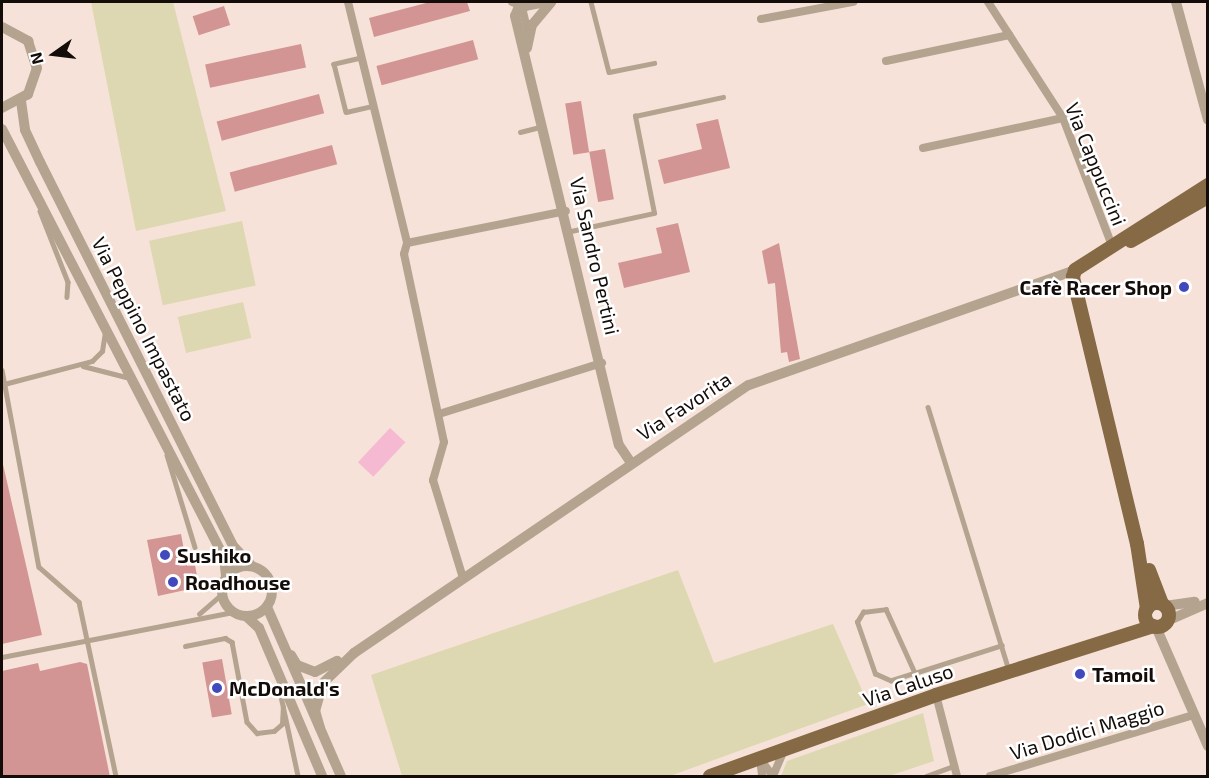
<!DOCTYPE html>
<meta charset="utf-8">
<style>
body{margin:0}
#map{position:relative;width:1209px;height:778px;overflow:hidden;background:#f6e2d8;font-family:"Exo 2",sans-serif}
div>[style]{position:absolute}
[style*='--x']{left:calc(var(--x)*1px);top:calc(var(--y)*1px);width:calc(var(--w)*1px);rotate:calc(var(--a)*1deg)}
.green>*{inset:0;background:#ddd8b1;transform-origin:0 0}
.water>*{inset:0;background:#f5bad1;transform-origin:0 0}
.building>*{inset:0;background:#d29593;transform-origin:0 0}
.service>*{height:4.5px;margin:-2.25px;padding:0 2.25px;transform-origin:2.25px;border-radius:2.25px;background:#b3a38f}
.minor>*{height:8px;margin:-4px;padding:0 4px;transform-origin:4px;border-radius:4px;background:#b3a38f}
.tertiary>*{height:10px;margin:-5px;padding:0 5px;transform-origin:5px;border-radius:5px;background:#b3a38f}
.tertiary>.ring{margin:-5px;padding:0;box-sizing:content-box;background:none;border:10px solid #b3a38f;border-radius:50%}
.primary>*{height:14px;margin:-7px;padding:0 7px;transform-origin:7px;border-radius:7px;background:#866a45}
.primary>.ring{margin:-7px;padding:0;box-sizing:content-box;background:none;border:14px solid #866a45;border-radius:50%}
.dots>*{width:16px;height:16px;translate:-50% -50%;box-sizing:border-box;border:3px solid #fff;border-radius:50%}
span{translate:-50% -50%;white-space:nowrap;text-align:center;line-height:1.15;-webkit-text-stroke:5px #fff;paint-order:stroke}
.street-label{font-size:20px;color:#130c09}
.poi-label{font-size:20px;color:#130c09;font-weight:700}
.right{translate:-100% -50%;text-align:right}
.left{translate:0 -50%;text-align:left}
.frame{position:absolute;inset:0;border:3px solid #130c09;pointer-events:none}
.north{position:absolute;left:24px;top:24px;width:60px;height:60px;-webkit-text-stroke:4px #fff;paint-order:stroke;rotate:256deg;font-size:16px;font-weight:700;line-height:24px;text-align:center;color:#130c09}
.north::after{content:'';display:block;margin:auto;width:21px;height:27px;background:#130c09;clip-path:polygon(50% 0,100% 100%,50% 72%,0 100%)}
</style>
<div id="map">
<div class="green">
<div style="clip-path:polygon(91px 2px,173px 2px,226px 211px,136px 231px)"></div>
<div style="left:242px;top:221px;width:66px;height:95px;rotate:78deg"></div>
<div style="left:243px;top:302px;width:37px;height:67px;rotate:77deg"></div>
<div style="clip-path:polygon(678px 570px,714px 663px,833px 624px,868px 704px,670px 776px,402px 776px,371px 675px)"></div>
<div style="clip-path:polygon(923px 713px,934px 761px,889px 776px,781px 776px,787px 761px)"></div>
</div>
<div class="water">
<div style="left:390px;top:428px;width:21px;height:47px;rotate:43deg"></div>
</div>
<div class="building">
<div style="clip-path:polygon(430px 2px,467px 2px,470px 11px,374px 37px,369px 18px)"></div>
<div style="left:224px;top:6px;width:20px;height:33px;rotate:72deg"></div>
<div style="left:473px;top:40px;width:20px;height:100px;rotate:75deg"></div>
<div style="left:301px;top:44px;width:24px;height:98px;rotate:78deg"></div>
<div style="left:319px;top:94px;width:20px;height:106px;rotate:75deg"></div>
<div style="left:581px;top:101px;width:52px;height:16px;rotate:81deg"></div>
<div style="clip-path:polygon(718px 119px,730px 168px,664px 184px,658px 160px,702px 149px,696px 124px)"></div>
<div style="left:332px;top:145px;width:20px;height:106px;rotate:75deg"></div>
<div style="left:605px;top:149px;width:51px;height:16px;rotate:80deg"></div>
<div style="clip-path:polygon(678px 223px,690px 272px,624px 288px,618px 263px,662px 253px,656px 228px)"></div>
<div style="clip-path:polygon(779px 243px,800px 359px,789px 362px,787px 352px,781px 353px,775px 283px,768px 284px,762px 251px)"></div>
<div style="clip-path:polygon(2px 460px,42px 635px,2px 644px)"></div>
<div style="clip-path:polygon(181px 534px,187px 566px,195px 565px,199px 587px,158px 596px,147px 540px)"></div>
<div style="left:222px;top:659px;width:56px;height:20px;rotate:80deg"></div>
<div style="clip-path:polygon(80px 662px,87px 664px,110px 777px,2px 777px,2px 671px,38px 663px,40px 671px)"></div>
</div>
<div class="service">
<div style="--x:591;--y:2;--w:72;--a:75.6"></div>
<div style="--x:609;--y:72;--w:46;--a:-11.3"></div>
<div style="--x:361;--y:58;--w:28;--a:167"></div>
<div style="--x:334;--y:64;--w:49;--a:76"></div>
<div style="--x:346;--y:112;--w:28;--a:-13"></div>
<div style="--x:520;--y:132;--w:21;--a:-14"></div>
<div style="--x:40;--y:211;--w:76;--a:68.5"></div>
<div style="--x:68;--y:282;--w:15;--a:94"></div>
<div style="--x:571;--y:231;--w:85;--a:-12.2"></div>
<div style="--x:654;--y:213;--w:99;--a:-101.1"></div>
<div style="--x:635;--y:116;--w:90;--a:-12.2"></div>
<div style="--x:83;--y:366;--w:44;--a:14.3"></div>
<div style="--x:2;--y:370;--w:200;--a:79.4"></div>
<div style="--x:39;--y:567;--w:53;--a:41.2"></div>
<div style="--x:79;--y:602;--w:178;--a:78"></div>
<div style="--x:4;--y:384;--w:91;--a:-14.6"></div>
<div style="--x:92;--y:361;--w:14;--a:-45"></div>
<div style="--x:102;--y:351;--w:18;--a:-81"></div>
<div style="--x:928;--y:407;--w:275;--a:72.9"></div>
<div style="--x:167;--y:455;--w:96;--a:73.1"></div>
<div style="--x:199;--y:614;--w:30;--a:-41"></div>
<div style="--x:185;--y:646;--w:41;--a:-11.3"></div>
<div style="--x:225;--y:638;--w:8;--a:30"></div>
<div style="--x:232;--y:642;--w:81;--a:79.4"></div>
<div style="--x:247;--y:722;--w:15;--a:48"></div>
<div style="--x:257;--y:733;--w:17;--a:-7"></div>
<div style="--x:274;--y:731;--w:11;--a:-41"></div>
<div style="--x:282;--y:724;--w:17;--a:-87"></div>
<div style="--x:2;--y:657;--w:235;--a:-11"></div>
<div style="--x:915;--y:673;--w:25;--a:162"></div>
<div style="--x:891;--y:681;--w:17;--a:-156"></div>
<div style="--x:875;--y:674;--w:55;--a:-109.1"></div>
<div style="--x:857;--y:622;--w:12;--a:-59"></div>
<div style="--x:863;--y:612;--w:23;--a:-7"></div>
<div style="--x:886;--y:609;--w:70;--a:65.6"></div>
<div style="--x:915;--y:673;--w:91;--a:-17.8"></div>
<div style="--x:279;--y:687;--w:91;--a:77.9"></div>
<div style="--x:926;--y:776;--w:30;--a:-20"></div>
</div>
<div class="minor">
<div style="--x:348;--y:2;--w:248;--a:76.2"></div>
<div style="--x:407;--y:243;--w:11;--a:105"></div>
<div style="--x:404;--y:254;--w:192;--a:78"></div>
<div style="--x:444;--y:442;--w:40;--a:106"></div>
<div style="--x:433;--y:480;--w:102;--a:73"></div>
<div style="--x:512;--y:2;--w:14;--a:21"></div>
<div style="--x:525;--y:7;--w:26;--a:-11"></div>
<div style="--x:988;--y:2;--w:138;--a:57.1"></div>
<div style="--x:1063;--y:118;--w:139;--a:69"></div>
<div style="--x:521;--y:3;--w:32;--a:77"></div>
<div style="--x:761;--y:19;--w:94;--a:-10.5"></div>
<div style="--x:886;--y:61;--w:126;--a:-11.9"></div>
<div style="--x:923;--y:148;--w:143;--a:-12.1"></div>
<div style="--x:407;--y:243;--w:162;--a:-11.4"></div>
<div style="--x:439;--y:414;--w:171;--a:-17.4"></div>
<div style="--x:936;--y:695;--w:84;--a:75.5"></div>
<div style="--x:762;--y:775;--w:16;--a:-97"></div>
<div style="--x:760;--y:759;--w:21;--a:53"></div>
<div style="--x:773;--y:776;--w:28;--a:-67"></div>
<div style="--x:990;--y:776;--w:212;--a:-16.7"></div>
</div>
<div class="tertiary">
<div style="--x:521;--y:2;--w:15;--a:113"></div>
<div style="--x:515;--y:16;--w:441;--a:76.4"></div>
<div style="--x:619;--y:445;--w:22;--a:56"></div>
<div style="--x:1176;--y:2;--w:122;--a:74.8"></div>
<div style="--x:2;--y:27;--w:30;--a:28"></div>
<div style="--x:28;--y:41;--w:28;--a:72"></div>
<div style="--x:37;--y:68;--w:28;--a:109"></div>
<div style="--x:28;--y:94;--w:30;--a:152"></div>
<div style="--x:527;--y:48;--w:24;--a:-78"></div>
<div style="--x:532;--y:25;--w:30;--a:-50"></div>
<div style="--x:21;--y:101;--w:29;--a:82"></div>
<div style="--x:25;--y:130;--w:35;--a:65"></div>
<div style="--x:40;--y:162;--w:431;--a:63.3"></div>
<div style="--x:234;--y:547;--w:25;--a:47"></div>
<div style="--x:2;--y:129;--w:482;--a:62.6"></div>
<div style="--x:224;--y:557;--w:20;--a:84"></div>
<div class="ring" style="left:222px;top:566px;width:40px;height:40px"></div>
<div style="--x:1165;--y:606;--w:30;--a:-8"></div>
<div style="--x:267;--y:607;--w:184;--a:66.4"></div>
<div style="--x:246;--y:616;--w:18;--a:43"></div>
<div style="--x:259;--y:628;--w:161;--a:66.9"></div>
<div style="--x:1167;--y:621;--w:45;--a:-23.7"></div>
<div style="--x:1156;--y:627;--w:130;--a:66.4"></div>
<div style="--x:291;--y:655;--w:12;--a:59"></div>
<div style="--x:297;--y:665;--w:19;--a:21"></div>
<div style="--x:315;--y:672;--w:25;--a:-27"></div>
<div style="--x:320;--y:728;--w:18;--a:-106"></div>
<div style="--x:315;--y:711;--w:29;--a:-74"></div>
<div style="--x:323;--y:683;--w:43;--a:-44.1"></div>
<div style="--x:354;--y:653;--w:477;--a:-34.2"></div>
<div style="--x:749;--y:385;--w:346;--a:-19.4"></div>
</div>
<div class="primary">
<div style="--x:1131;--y:241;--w:89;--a:-29.7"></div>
<div style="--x:1149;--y:570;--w:36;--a:69"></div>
<div class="ring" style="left:1145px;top:603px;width:10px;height:10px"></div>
<div style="--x:1147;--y:609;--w:66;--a:-98.7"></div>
<div style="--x:1137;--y:544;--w:275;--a:-103.5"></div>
<div style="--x:1073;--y:277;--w:7;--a:-74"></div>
<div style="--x:1075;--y:270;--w:158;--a:-32.6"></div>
<div style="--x:710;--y:776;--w:240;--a:-19.7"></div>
<div style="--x:936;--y:695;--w:228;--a:-17.6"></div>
</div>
<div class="dots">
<div style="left:1184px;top:287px;background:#4149bd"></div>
<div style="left:165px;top:555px;background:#4149bd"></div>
<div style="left:173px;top:582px;background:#4149bd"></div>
<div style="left:1080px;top:674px;background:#4149bd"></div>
<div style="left:217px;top:688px;background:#4149bd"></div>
</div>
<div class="street-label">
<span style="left:1096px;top:164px;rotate:68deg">Via Cappuccini</span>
<span style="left:595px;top:256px;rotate:77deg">Via Sandro Pertini</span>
<span style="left:144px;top:329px;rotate:63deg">Via Peppino Impastato</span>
<span style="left:684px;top:406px;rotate:-33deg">Via Favorita</span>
<span style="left:908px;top:685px;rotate:-19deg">Via Caluso</span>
<span style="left:1087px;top:730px;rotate:-17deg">Via Dodici Maggio</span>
</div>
<div class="poi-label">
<span class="right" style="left:1172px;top:287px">Cafè Racer Shop</span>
<span class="left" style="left:177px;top:555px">Sushiko</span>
<span class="left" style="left:185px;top:582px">Roadhouse</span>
<span class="left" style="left:1092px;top:674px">Tamoil</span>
<span class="left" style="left:229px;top:688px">McDonald's</span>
</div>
<div class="frame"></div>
<div class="north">N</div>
</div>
